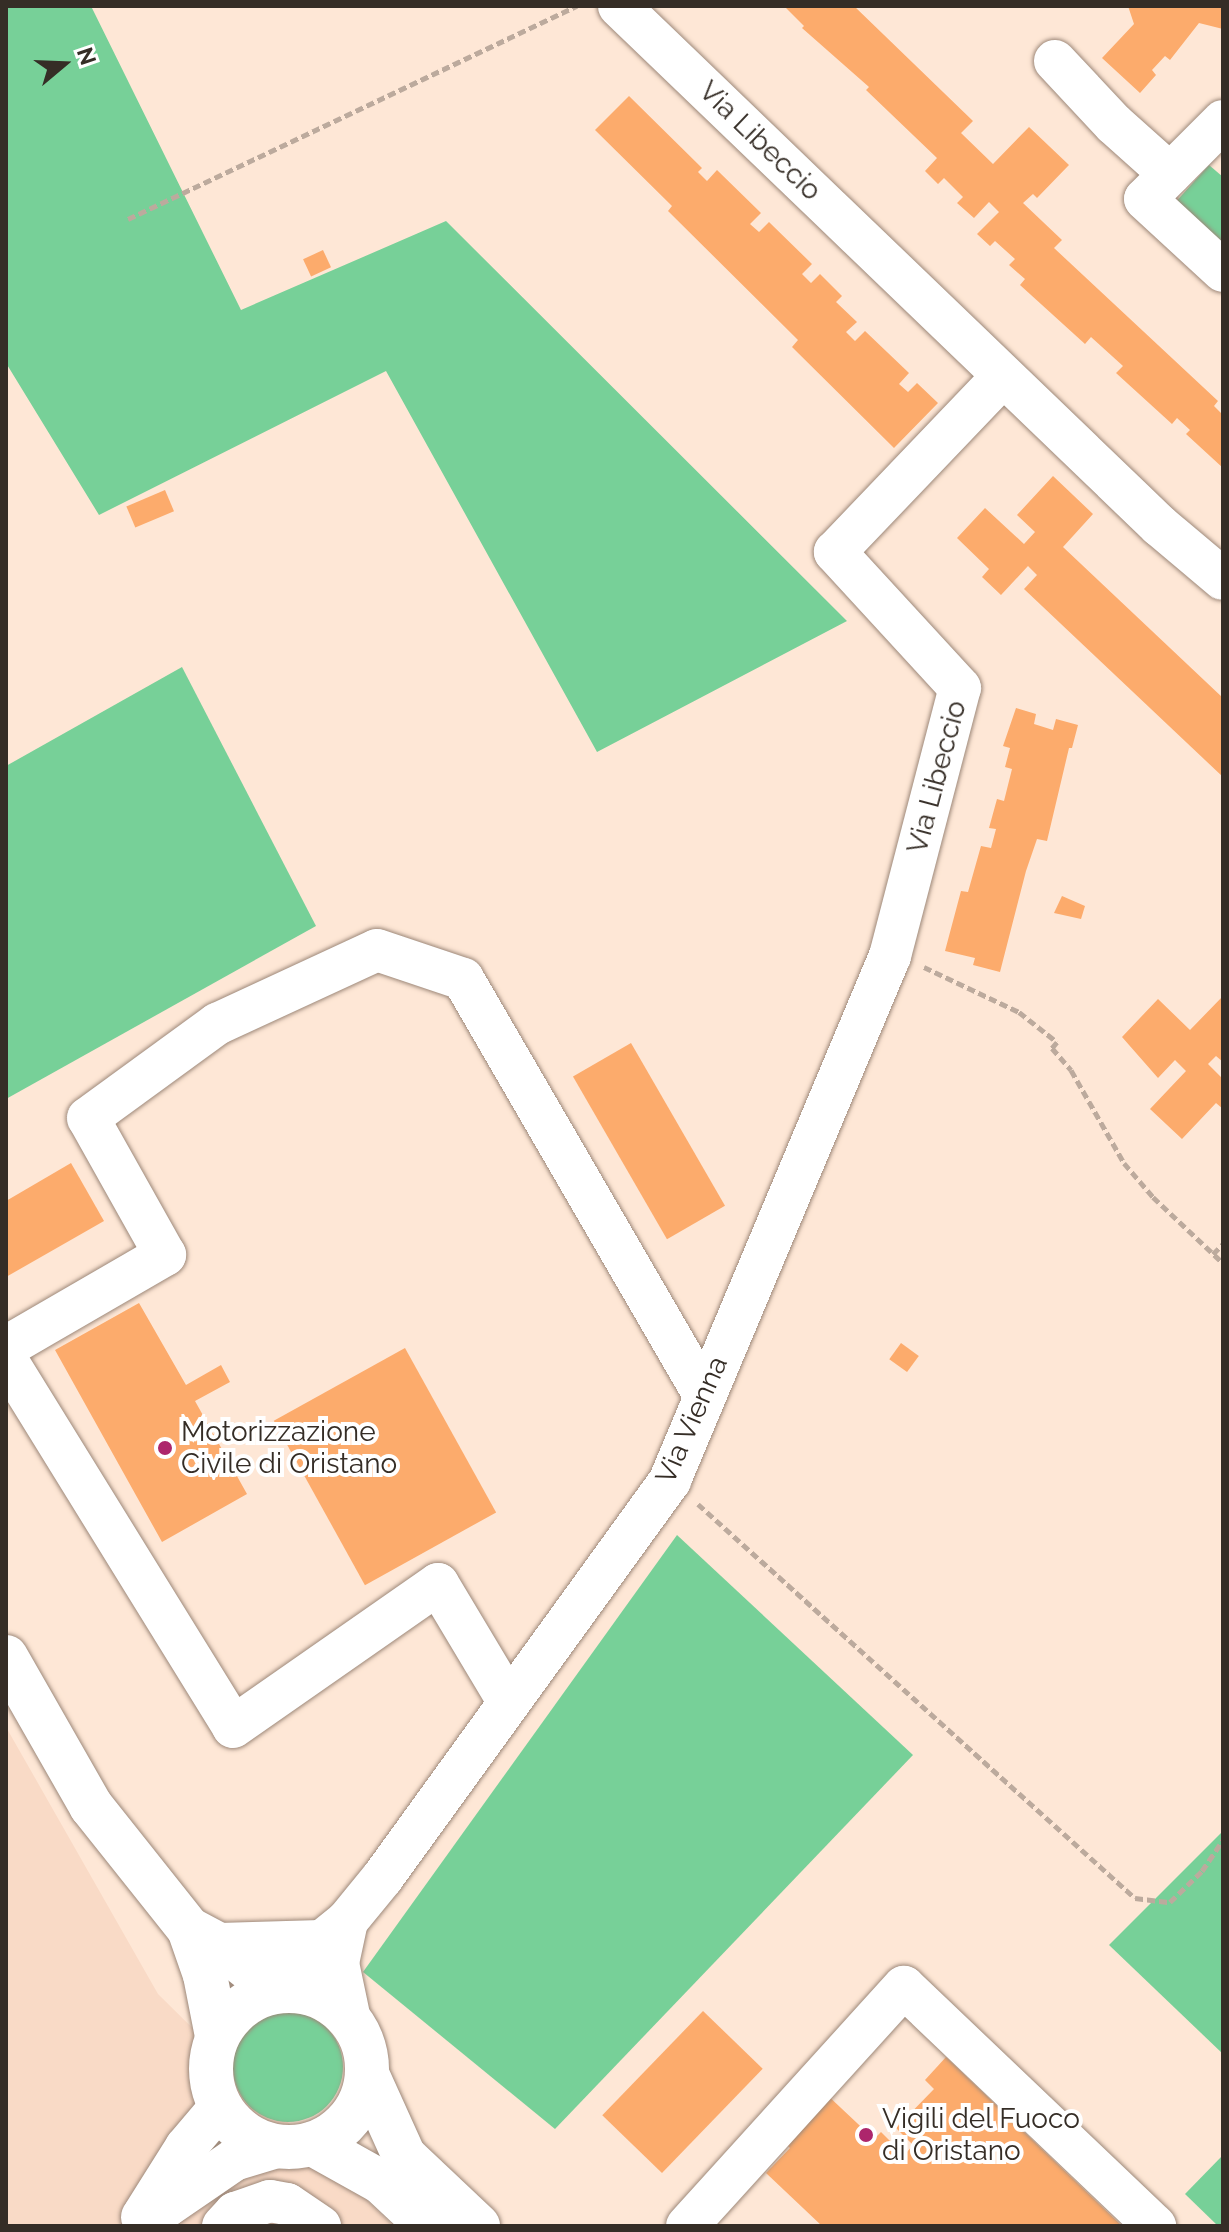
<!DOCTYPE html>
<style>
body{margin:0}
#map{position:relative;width:1229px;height:2232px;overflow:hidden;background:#fee7d6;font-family:Raleway,sans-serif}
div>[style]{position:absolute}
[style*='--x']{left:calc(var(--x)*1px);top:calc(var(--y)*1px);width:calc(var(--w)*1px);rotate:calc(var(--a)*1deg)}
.built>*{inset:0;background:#f9dac6}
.green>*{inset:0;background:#77d098}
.round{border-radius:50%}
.building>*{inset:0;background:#fcab6c;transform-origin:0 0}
.path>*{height:5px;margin-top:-2.5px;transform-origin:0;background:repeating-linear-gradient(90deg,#bcaa9d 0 8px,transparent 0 12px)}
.roads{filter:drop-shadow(0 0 2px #9d8879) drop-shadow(0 0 2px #9d8879)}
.minor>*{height:42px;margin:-21px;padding:0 21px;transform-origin:21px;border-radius:21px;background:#fff}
.major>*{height:44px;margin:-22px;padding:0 22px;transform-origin:22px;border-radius:22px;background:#fff}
.major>.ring{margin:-22px;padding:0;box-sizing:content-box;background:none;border:44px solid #fff;border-radius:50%}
.dots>*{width:22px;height:22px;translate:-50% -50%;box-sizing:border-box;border:4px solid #fff;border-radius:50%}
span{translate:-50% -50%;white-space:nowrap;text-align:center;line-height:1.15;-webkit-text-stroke:8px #fff;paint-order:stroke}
.street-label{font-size:28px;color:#352d26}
.poi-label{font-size:28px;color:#352d26}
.left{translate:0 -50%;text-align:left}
.frame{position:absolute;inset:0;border:8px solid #352d26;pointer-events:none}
.north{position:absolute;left:24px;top:24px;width:80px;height:80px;-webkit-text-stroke:6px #fff;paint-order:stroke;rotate:71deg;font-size:22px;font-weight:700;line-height:32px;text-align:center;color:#352d26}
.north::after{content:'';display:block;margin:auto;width:28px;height:36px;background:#352d26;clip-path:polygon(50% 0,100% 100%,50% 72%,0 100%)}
</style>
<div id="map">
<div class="built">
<div style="clip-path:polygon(6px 1727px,158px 1994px,393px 2226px,6px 2226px)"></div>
</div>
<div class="green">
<div style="clip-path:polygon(6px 6px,91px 6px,241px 310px,446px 221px,847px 621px,597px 752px,386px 371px,99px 515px,6px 363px)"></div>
<div style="clip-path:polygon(1209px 165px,1223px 177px,1223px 252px,1172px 206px)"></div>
<div style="clip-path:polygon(182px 667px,316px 926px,6px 1099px,6px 766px)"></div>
<div style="clip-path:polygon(677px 1535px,913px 1755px,555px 2129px,363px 1972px)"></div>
<div style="clip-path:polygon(1223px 1831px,1223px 2054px,1109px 1945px)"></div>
<div class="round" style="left:233px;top:2012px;width:110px;height:110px"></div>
<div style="clip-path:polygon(1223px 2155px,1223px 2226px,1218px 2226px,1185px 2194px)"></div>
</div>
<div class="building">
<div style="clip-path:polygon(784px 6px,854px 6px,973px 121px,961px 133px,993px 164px,1029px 127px,1069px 165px,1037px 198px,1033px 194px,1023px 203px,1062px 240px,1054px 248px,1218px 401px,1214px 406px,1223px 415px,1223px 468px,1186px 434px,1190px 430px,1177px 418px,1172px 424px,1116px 373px,1123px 366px,1091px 337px,1085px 344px,1020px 285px,1025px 279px,1009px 265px,1015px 259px,995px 241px,990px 246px,977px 234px,999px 212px,989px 202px,974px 218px,957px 203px,963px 197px,944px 178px,938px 184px,925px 171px,937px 158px,866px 90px,869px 87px,802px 28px,804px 26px)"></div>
<div style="clip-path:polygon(1128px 6px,1223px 6px,1223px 29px,1199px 23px,1170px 60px,1165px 56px,1152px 70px,1156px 75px,1140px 93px,1102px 58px,1134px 24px)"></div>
<div style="clip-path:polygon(629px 96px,702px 168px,698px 172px,707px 181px,717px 170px,761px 213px,750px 224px,759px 232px,769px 222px,812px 264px,802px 274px,811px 283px,820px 274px,842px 296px,836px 302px,857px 322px,846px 332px,855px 341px,865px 331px,909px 373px,899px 384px,908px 392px,917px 383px,938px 403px,894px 448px,792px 347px,798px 340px,668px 211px,672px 206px,595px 130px)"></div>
<div style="left:323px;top:250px;width:19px;height:22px;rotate:65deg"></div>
<div style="clip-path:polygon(1053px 476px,1093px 514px,1063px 547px,1223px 698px,1223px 777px,1024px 589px,1037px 575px,1028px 566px,1001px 595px,982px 577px,989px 569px,957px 538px,985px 508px,1024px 544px,1035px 532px,1017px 515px)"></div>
<div style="left:165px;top:490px;width:23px;height:42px;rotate:67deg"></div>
<div style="clip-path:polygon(1016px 708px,1036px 714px,1034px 724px,1053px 730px,1056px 719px,1078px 725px,1072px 748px,1069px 748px,1047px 841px,1037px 839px,1026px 871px,1000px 972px,973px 965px,975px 958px,945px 951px,961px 891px,968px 892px,981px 846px,991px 848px,996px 829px,989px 828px,997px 799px,1004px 801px,1012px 769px,1005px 767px,1010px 748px,1003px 746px)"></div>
<div style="clip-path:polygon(1062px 896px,1085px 906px,1081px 919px,1054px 913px)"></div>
<div style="clip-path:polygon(1223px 996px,1223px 1062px,1216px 1056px,1208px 1064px,1223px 1079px,1223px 1109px,1216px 1103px,1182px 1139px,1150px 1109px,1186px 1071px,1175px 1060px,1158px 1078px,1122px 1037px,1158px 999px,1190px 1030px)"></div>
<div style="left:631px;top:1043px;width:188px;height:67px;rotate:60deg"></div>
<div style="clip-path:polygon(71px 1163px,104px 1221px,6px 1277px,6px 1201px)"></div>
<div style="clip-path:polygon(139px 1303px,186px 1385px,221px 1365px,230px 1382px,195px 1401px,247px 1494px,162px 1542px,55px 1350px)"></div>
<div style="left:901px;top:1343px;width:22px;height:20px;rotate:36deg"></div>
<div style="left:405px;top:1348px;width:188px;height:150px;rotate:61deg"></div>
<div style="left:703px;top:2011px;width:83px;height:145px;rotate:44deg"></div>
<div style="clip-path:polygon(946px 2057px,1120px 2224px,1117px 2226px,822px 2226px,766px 2173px,790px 2148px,780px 2138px,824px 2092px,874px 2139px,881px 2132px,898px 2149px,900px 2146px,907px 2152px,913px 2145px,896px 2128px,934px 2089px,925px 2080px)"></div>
</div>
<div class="path">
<div style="--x:128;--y:219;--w:497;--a:-25.4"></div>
<div style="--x:924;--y:967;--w:105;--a:25.3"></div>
<div style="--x:1019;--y:1012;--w:48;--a:38.3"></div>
<div style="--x:1057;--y:1042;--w:8;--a:130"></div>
<div style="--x:1052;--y:1048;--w:29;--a:49"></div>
<div style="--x:1071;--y:1070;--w:107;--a:60.3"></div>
<div style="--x:1124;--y:1163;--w:45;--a:49.5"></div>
<div style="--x:1153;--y:1197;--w:96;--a:43.3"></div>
<div style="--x:1213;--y:1254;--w:14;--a:-45"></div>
<div style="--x:698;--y:1504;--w:588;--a:42.04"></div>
<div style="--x:1135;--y:1898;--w:35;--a:7"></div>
<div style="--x:1170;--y:1902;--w:45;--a:-44.1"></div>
<div style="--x:1202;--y:1871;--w:37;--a:-56"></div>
</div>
<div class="roads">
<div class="minor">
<div style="--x:619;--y:6;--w:750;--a:43.87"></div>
<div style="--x:1160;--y:526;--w:82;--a:40.1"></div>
<div style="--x:1055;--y:61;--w:86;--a:46.9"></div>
<div style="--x:1114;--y:124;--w:75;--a:41.8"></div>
<div style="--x:1223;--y:121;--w:110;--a:135"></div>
<div style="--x:1145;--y:199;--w:106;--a:42.7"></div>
<div style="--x:6;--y:1347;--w:184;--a:-30.1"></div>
<div style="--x:165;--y:1255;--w:157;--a:-119.3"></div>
<div style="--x:88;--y:1118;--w:160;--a:-36.1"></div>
<div style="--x:217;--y:1024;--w:176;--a:-24.8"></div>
<div style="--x:377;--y:950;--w:91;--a:18.6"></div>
<div style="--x:463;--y:979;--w:480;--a:59.9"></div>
<div style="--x:6;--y:1359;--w:432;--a:58.3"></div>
<div style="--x:233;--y:1727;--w:250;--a:-34.9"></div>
<div style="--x:438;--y:1584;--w:136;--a:59.1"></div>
<div style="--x:347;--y:1921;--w:43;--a:102.1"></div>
<div style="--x:338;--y:1963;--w:58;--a:78.1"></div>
<div style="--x:277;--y:1991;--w:37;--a:-44"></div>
<div style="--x:304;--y:1965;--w:29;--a:-54"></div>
<div style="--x:321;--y:1942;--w:33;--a:-39"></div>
<div style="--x:347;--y:1921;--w:57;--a:-50.7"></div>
<div style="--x:383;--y:1877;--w:490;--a:-54.1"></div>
<div style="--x:670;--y:1480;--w:568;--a:-67.23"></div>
<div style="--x:890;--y:956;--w:277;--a:-75.4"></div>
<div style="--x:960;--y:688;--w:185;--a:-132.6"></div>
<div style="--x:835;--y:552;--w:243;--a:-46.3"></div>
<div style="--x:144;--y:2214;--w:79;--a:-57.9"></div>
<div style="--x:186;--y:2147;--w:52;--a:-49.6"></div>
<div style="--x:142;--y:2217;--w:27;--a:-24"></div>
<div style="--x:167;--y:2206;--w:81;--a:-34.5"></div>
<div style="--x:234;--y:2160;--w:45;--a:-16.8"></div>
<div style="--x:223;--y:2226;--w:18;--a:-47"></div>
<div style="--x:235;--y:2213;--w:37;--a:-19"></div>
<div style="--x:270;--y:2201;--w:17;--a:10"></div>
<div style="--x:287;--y:2204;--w:40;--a:34"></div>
<div style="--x:687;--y:2226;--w:323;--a:-47.8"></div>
<div style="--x:904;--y:1987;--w:347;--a:43.6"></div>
</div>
<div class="major">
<div style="--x:6;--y:1657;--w:172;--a:60.3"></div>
<div style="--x:91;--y:1806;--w:157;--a:51.5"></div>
<div style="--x:189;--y:1929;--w:49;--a:70.8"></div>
<div style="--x:205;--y:1975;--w:62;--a:78.9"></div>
<div style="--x:189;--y:1929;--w:34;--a:28"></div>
<div style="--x:219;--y:1945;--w:74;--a:38.4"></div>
<div style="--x:219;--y:1945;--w:102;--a:-1.7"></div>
<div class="ring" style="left:211px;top:1991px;width:112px;height:112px"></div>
<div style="--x:367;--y:2074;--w:90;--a:65.7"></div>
<div style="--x:404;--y:2156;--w:102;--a:43.4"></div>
<div style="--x:313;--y:2144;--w:78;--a:29.2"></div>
<div style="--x:381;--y:2182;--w:64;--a:43.1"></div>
</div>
</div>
<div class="dots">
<div style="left:165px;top:1448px;background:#ad266c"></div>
<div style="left:866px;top:2135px;background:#ad266c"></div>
</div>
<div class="street-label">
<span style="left:760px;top:141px;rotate:44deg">Via Libeccio</span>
<span style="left:937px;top:777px;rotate:-75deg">Via Libeccio</span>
<span style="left:692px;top:1420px;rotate:-66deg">Via Vienna</span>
</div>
<div class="poi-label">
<span class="left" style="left:181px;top:1448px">Motorizzazione<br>Civile di Oristano</span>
<span class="left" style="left:882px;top:2135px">Vigili del Fuoco<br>di Oristano</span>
</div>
<div class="frame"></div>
<div class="north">N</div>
</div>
